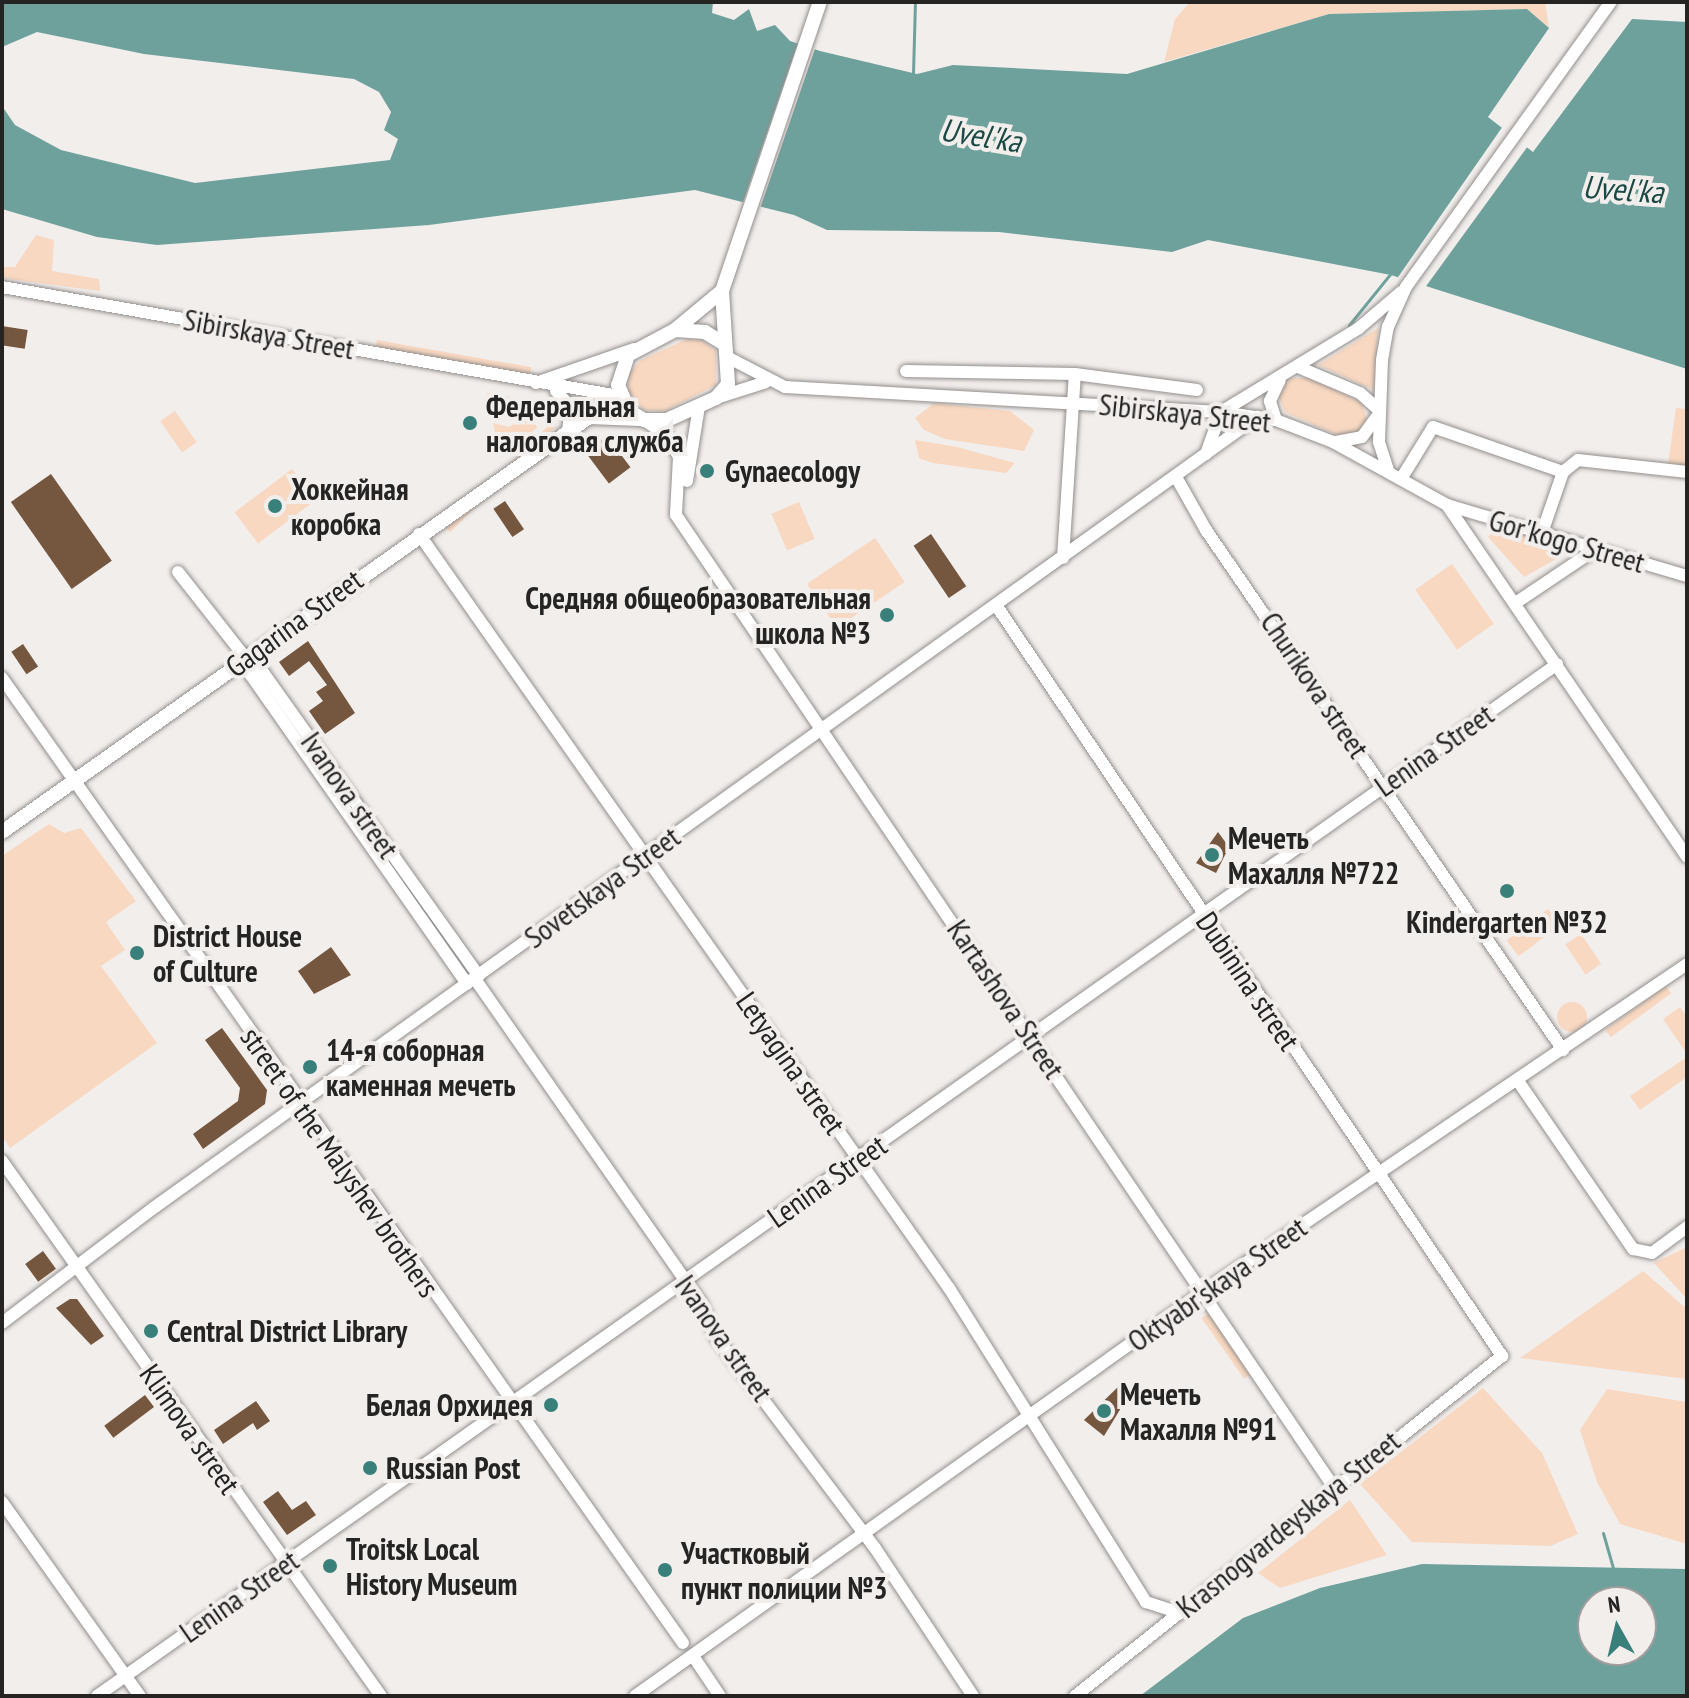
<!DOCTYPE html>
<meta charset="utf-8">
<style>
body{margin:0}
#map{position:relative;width:1689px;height:1698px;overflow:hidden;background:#f2eeec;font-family:"PT Sans Narrow",sans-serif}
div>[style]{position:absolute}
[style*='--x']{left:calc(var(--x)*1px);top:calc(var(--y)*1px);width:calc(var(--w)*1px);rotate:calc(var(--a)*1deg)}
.green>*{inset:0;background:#f8d8c1;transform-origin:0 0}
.round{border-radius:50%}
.water>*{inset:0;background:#6fa19c}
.pier>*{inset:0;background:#f2eeec;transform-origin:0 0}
.stream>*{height:3px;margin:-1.5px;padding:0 1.5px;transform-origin:1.5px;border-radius:1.5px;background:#6fa19c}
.building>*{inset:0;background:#75563f;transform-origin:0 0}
.roads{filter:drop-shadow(0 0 2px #928e8c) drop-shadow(0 0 2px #928e8c)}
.minor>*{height:12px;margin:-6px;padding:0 6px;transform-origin:6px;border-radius:6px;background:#fff}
.major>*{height:14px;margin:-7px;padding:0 7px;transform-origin:7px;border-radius:7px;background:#fff}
.dots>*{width:22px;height:22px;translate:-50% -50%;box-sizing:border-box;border:4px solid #f2eeec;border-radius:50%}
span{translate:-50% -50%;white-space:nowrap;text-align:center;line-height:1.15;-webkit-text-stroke:8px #f2eeec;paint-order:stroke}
.street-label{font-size:30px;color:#252423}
.poi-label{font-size:30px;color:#252423;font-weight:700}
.left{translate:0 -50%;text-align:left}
.right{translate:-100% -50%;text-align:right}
.water-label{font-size:32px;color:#1b4946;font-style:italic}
.frame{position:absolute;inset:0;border:4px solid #252423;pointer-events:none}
.north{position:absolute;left:1577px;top:1586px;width:80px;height:80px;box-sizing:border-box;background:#f2eeec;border:2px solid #a09d9c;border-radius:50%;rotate:352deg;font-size:22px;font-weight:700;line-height:32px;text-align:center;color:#252423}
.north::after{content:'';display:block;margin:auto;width:28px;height:36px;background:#39807a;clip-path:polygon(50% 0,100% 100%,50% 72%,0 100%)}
</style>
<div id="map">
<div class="green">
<div style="clip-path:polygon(1190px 2px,1545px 2px,1549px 28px,1527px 9px,1329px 14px,1164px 62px,1175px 19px)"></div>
<div style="clip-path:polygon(36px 235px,54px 240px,52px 271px,99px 279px,100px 291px,2px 278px,2px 267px,15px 267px)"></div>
<div style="clip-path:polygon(1378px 328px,1374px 390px,1318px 365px)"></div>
<div style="clip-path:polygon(687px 339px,703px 340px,716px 351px,716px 385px,665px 411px,644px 410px,628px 391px,629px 372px,641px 360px)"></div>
<div style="left:377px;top:340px;width:157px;height:10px;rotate:10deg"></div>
<div style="clip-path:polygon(1289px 378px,1310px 378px,1361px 402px,1367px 419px,1359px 434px,1344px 438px,1285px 412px,1278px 395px)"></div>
<div style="clip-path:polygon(487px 393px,527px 400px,530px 410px,506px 408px,492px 419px)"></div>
<div style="clip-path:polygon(934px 403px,1010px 411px,1034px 430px,1024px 451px,945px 439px,924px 430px,915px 418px)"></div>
<div style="clip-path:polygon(1676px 408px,1687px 409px,1687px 467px,1668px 464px)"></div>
<div style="left:175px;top:411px;width:38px;height:18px;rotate:55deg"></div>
<div style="clip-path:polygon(532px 414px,537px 428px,500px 453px,493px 423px,509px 427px)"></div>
<div style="left:552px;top:422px;width:6px;height:150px;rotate:45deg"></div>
<div style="clip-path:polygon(915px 440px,957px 447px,1015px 463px,1006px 473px,933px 463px,919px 458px)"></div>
<div style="left:292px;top:469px;width:39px;height:72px;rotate:53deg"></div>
<div style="left:799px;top:502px;width:40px;height:30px;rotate:67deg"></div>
<div style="clip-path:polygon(1499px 526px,1563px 544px,1567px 553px,1524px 577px,1488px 537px)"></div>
<div style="left:875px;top:538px;width:53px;height:82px;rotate:56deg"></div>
<div style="left:1452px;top:564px;width:73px;height:45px;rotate:55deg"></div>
<div style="clip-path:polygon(49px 824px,64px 833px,81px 828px,136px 901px,106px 922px,125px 950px,101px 966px,157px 1043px,10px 1148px,2px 1136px,2px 856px)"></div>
<div style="left:1548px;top:909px;width:20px;height:52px;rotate:53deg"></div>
<div style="left:1581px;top:934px;width:36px;height:19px;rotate:56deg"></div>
<div style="left:1666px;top:986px;width:9px;height:75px;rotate:54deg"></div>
<div class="round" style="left:1557px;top:1002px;width:30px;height:30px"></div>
<div style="clip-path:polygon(1680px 1007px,1687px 1017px,1687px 1054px,1663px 1019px)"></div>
<div style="clip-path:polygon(1687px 1057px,1687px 1077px,1640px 1110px,1630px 1096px)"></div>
<div style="clip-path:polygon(1687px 1247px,1687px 1299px,1654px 1263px)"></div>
<div style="clip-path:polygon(1643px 1271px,1687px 1309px,1687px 1379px,1520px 1358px)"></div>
<div style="left:1209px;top:1313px;width:74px;height:9px;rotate:55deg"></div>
<div style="clip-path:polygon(1483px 1388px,1542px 1453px,1578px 1534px,1550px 1546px,1412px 1542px,1360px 1484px)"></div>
<div style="clip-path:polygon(1607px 1389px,1687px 1402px,1687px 1544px,1620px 1524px,1597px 1482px,1580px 1430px)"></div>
<div style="clip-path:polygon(1350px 1500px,1387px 1555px,1280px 1588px,1258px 1573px)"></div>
</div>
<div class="water">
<div style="clip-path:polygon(2px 2px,713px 2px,712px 13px,734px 20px,749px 9px,757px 31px,775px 25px,790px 41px,820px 51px,917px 74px,953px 65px,1127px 74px,1329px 14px,1527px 9px,1549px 28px,1488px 117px,1533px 152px,1632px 19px,1687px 22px,1687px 369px,1391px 275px,1208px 240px,1172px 252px,999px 232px,827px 230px,794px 215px,695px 190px,429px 225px,157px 245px,97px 237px,2px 209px,2px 106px,15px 125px,61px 150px,195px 183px,390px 160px,398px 139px,384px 130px,391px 112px,379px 92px,354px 79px,144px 54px,37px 32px,2px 47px)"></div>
<div style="clip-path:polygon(evenodd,1422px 1564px,1687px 1569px,1687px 1696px,1140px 1696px,1243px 1618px,1320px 1588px,1422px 1564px,1593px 1602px,1641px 1602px,1641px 1650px,1593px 1650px,1593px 1602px)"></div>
</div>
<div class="pier">
<div style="left:799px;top:40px;width:18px;height:173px;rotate:19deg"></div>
<div style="clip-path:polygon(1503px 126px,1528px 146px,1424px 289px,1396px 280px)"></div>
</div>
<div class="stream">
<div style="--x:913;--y:73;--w:71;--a:-88.4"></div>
<div style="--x:1352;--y:329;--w:5;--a:-127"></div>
<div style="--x:1349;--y:325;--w:67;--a:-51.1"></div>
<div style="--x:1603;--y:1533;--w:36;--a:74"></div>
</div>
<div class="building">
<div style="left:2px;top:326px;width:26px;height:19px;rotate:9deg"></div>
<div style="left:607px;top:436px;width:39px;height:27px;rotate:53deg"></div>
<div style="left:51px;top:474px;width:106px;height:49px;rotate:55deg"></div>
<div style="left:505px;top:501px;width:34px;height:14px;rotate:56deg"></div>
<div style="left:931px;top:534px;width:63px;height:21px;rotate:56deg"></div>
<div style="clip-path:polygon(308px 641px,355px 713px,325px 734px,309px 711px,323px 701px,316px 692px,327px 685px,309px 661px,289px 676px,279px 662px)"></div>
<div style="left:23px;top:644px;width:27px;height:14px;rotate:56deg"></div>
<div style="clip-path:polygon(1218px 832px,1229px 847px,1216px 873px,1196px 863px)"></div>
<div style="clip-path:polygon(331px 947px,351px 975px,314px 994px,298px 971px)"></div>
<div style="clip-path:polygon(222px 1028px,267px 1090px,265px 1104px,203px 1149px,193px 1134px,238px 1101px,240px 1088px,205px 1040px)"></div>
<div style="left:43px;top:1251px;width:22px;height:22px;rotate:54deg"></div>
<div style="clip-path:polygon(70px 1299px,77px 1299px,104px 1336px,91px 1345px,56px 1308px)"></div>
<div style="clip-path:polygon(1120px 1385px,1127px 1398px,1104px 1436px,1084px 1420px)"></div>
<div style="left:145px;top:1395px;width:15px;height:51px;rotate:53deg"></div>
<div style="clip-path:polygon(256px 1401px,270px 1421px,257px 1430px,253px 1423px,223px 1444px,214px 1430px)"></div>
<div style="clip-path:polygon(278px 1491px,292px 1510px,306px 1501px,316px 1515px,287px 1535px,263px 1502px)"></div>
</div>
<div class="roads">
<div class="minor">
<div style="--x:2;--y:287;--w:627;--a:10.02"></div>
<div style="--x:729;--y:358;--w:63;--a:27.4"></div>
<div style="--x:785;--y:387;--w:437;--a:3.3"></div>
<div style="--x:1221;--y:412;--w:56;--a:8.3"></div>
<div style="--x:1276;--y:420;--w:61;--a:21.1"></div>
<div style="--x:1333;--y:442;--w:130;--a:28.9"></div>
<div style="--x:1447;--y:505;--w:426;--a:55.7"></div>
<div style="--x:1298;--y:367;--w:67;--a:22.8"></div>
<div style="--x:1360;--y:393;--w:24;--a:42"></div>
<div style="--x:906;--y:371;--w:169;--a:1"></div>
<div style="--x:1075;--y:374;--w:123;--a:7.5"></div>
<div style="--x:536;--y:383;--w:104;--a:-19.1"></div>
<div style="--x:556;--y:391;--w:22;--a:47"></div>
<div style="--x:571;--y:407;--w:25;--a:97"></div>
<div style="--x:716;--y:398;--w:52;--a:-17.7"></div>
<div style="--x:644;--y:420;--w:27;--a:34"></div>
<div style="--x:666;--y:435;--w:26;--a:59"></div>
<div style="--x:679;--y:457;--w:58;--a:93"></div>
<div style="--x:676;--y:515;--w:1172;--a:55.92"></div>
<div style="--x:1276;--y:420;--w:20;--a:-108"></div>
<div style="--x:1270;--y:401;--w:23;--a:-65"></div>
<div style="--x:1336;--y:442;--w:26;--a:-11"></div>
<div style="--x:1362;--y:437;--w:26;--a:-54"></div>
<div style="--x:1206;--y:454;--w:45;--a:-70.3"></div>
<div style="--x:1221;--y:412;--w:162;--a:-31.3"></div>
<div style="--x:1359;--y:328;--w:55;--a:-40.6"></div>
<div style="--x:1388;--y:470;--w:29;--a:-108"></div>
<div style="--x:1379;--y:442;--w:82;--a:-87.9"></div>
<div style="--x:1382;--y:360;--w:34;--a:-80"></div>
<div style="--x:1388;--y:327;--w:44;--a:-65.8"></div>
<div style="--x:1406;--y:287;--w:351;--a:-54.3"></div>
<div style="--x:1176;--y:477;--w:61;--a:60.5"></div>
<div style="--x:1206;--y:530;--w:631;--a:55.53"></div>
<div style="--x:1401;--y:479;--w:61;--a:-58.4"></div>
<div style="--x:1433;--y:427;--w:138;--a:19.1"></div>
<div style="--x:1563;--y:472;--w:19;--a:-39"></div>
<div style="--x:1578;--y:460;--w:110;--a:6.3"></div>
<div style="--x:687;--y:481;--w:76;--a:-80.9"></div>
<div style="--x:1447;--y:505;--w:250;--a:16.5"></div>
<div style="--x:1542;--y:533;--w:65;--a:-71"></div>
<div style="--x:419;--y:534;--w:922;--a:54.9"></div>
<div style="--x:949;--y:1288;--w:371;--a:57.9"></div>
<div style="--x:1146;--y:1602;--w:36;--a:18"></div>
<div style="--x:1063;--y:558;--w:184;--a:-86.3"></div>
<div style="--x:178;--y:572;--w:108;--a:51.8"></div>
<div style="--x:1517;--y:602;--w:95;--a:-33.9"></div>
<div style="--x:996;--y:605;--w:906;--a:56.03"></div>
<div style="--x:1502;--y:1356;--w:546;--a:141.47"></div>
<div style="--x:250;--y:654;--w:395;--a:54.6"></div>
<div style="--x:241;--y:661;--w:394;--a:55"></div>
<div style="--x:2;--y:678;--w:1181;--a:54.79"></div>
<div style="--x:475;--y:979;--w:395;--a:55.1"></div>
<div style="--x:701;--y:1303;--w:37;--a:66"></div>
<div style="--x:716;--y:1337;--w:264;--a:53"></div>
<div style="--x:875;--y:1548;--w:178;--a:56.5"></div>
<div style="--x:1518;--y:1081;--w:204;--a:55.6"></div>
<div style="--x:1633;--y:1249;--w:19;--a:12"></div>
<div style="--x:1652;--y:1253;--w:44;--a:-36.6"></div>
<div style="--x:2;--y:1161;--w:656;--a:54.69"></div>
<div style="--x:2;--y:1323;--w:188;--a:-37.2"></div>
<div style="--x:152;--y:1209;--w:1360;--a:-35.63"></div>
<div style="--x:2;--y:1502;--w:238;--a:54.6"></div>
<div style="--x:693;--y:1656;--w:48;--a:56"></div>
<div style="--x:97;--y:1696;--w:1788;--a:-35.25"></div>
<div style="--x:635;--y:1696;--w:697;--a:-35.42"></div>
<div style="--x:1203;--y:1292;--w:585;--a:-34.12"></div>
</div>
<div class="major">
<div style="--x:722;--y:291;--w:61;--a:140.3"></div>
<div style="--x:675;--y:330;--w:53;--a:152"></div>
<div style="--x:628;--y:355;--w:32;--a:108"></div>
<div style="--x:618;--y:385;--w:28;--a:67"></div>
<div style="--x:629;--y:411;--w:17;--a:31"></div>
<div style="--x:644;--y:420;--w:23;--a:0"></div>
<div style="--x:667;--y:420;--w:54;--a:-24.2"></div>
<div style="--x:716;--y:398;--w:18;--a:-49"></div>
<div style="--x:728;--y:384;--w:93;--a:-93.7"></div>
<div style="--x:722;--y:291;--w:305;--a:-71.3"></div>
<div style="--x:676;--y:330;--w:29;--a:4"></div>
<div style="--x:705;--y:332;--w:22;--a:32"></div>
<div style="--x:589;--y:417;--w:51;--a:2.2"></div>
<div style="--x:2;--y:832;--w:756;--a:-35.25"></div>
</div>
</div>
<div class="dots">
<div style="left:470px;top:423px;background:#39807a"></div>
<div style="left:707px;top:471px;background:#39807a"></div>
<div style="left:275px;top:506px;background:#39807a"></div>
<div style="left:887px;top:615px;background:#39807a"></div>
<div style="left:1212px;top:855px;background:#39807a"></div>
<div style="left:1507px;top:891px;background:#39807a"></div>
<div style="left:137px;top:953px;background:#39807a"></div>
<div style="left:310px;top:1067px;background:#39807a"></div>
<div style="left:151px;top:1331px;background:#39807a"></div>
<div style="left:551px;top:1405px;background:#39807a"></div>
<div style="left:1104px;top:1411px;background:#39807a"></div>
<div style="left:370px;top:1468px;background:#39807a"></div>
<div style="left:330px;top:1566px;background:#39807a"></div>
<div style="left:665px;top:1570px;background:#39807a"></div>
</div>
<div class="street-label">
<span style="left:269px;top:334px;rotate:10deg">Sibirskaya Street</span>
<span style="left:1185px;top:413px;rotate:6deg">Sibirskaya Street</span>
<span style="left:1567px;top:541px;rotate:16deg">Gor'kogo Street</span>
<span style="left:294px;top:623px;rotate:-36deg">Gagarina Street</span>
<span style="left:1315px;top:685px;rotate:56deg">Churikova street</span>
<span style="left:1434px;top:750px;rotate:-35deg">Lenina Street</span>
<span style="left:350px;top:795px;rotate:55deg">Ivanova street</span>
<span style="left:602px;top:887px;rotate:-36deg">Sovetskaya Street</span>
<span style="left:1248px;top:981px;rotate:56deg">Dubinina street</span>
<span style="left:1006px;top:999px;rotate:56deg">Kartashova Street</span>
<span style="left:791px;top:1063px;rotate:55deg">Letyagina street</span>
<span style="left:340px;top:1162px;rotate:55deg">street of the Malyshev brothers</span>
<span style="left:827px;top:1181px;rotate:-35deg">Lenina Street</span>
<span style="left:1217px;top:1284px;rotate:-35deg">Oktyabr'skaya Street</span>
<span style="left:724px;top:1338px;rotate:55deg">Ivanova street</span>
<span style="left:190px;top:1429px;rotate:55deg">Klimova street</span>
<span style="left:1288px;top:1524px;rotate:-39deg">Krasnogvardeyskaya Street</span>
<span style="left:239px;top:1596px;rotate:-35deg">Lenina Street</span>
</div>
<div class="poi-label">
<span class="left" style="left:486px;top:423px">Федеральная<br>налоговая служба</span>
<span class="left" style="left:725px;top:471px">Gynaecology</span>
<span class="left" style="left:291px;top:506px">Хоккейная<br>коробка</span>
<span class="right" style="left:871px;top:615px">Средняя общеобразовательная<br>школа №3</span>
<span class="left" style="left:1228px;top:855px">Мечеть<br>Махалля №722</span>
<span style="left:1507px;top:922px">Kindergarten №32</span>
<span class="left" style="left:153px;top:953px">District House<br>of Culture</span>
<span class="left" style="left:326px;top:1067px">14-я соборная<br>каменная мечеть</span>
<span class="left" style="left:167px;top:1331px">Central District Library</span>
<span class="left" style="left:1120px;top:1411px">Мечеть<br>Махалля №91</span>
<span class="right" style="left:533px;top:1405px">Белая Орхидея</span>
<span class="left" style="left:386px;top:1468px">Russian Post</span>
<span class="left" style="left:346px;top:1566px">Troitsk Local<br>History Museum</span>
<span class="left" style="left:681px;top:1570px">Участковый<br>пункт полиции №3</span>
</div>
<div class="water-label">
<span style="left:981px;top:135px;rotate:9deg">Uvel'ka</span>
<span style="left:1623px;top:189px;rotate:4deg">Uvel'ka</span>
</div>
<div class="frame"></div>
<div class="north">N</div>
</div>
